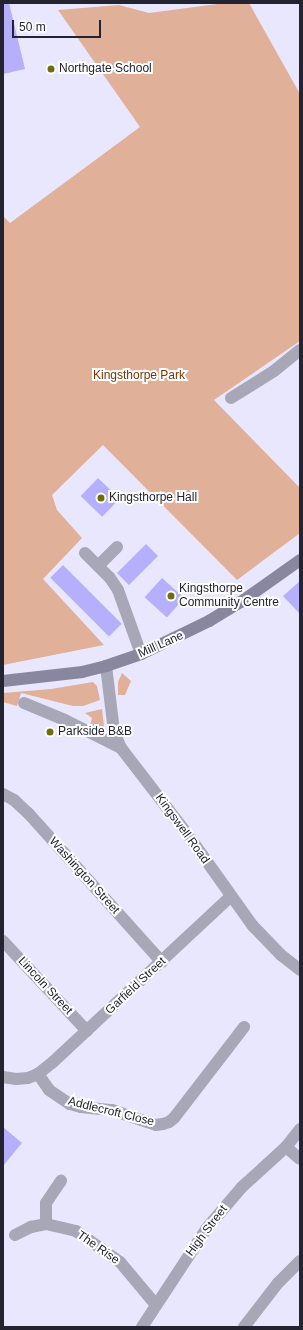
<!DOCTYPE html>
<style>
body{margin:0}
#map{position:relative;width:303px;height:1330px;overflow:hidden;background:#e8e7fe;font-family:Arial,sans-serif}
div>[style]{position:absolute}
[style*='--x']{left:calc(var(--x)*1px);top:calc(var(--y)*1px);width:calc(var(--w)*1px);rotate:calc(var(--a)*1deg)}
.green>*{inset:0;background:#e0b098}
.building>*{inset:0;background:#b6affc;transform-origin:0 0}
.street>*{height:12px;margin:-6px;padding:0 6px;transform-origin:6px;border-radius:6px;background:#a8a7b8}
.secondary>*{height:12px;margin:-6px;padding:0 6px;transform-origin:6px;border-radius:6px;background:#88879f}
.dots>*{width:11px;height:11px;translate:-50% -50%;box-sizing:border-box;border:2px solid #fff;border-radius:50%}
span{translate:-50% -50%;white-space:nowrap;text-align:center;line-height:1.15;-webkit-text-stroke:4px #fff;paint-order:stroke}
.poi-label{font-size:12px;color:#242331}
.left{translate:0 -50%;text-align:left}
.park-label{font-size:12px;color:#793404}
.street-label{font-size:12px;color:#242331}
.frame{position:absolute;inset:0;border:4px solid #242331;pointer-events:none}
.scale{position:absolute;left:12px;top:20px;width:89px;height:18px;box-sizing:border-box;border:2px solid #242331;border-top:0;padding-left:5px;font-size:12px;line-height:14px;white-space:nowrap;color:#242331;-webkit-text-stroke:3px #fff;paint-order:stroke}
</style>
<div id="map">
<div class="green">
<div style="clip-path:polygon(225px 3px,249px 3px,300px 94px,300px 341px,214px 400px,300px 488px,300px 533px,237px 580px,103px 445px,52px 495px,57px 510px,82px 538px,43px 579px,104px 645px,3px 665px,3px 216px,10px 223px,140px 127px,58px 10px,119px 5px,149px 13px)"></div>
<div style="clip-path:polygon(122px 673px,131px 681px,125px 695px,118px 695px,118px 682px)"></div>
<div style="clip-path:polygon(93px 682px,97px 686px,100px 700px,83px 706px,73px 706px,21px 693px,17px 706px,3px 702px,3px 693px,51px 689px)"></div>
<div style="clip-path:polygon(102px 709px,104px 726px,100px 731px,96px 731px,91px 728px,90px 725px,92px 718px,85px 713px)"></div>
</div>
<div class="building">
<div style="clip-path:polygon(3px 3px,9px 3px,25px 69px,3px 74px)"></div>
<div style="left:98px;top:478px;width:30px;height:25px;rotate:44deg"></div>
<div style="left:146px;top:544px;width:17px;height:41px;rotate:45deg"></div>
<div style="left:63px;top:565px;width:83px;height:18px;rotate:45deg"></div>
<div style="left:162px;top:578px;width:30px;height:26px;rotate:42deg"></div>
<div style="clip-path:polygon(300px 581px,300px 614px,283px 596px)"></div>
<div style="clip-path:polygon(3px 1127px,22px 1143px,3px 1166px)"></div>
</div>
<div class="street">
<div style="--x:231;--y:398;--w:51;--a:-32.1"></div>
<div style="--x:274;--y:371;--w:33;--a:-39"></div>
<div style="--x:85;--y:553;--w:35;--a:45"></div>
<div style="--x:110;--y:578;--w:14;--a:56"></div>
<div style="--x:118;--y:590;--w:68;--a:70.2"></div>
<div style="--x:98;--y:566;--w:27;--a:-45"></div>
<div style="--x:106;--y:666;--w:65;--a:83"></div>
<div style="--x:114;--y:731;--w:18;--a:68"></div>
<div style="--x:121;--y:748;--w:110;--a:52.4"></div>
<div style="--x:188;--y:835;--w:112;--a:54.5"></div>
<div style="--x:253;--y:926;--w:40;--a:46"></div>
<div style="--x:281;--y:955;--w:24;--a:38"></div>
<div style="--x:24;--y:703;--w:44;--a:22.5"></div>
<div style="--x:65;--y:720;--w:63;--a:26.6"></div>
<div style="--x:3;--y:794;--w:13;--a:29"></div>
<div style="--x:14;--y:800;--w:21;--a:43"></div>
<div style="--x:29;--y:814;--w:199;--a:48.1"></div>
<div style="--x:3;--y:941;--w:123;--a:47"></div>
<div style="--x:38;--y:1074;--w:19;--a:55"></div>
<div style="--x:49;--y:1090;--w:25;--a:34"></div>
<div style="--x:70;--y:1104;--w:11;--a:15"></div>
<div style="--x:81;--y:1107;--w:31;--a:6"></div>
<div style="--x:112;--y:1110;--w:46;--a:18.8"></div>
<div style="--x:156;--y:1125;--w:7;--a:-8"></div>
<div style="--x:163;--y:1124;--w:6;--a:-18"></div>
<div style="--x:169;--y:1122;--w:6;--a:-39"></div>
<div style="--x:174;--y:1118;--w:115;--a:-52.4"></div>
<div style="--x:3;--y:1077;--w:13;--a:9"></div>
<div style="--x:16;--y:1079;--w:12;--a:-5"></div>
<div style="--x:28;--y:1078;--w:11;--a:-22"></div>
<div style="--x:38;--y:1074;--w:19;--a:-39"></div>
<div style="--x:53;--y:1062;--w:243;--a:-43"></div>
<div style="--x:286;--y:1147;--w:18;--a:41"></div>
<div style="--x:46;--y:1224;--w:31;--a:13"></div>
<div style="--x:76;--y:1231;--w:54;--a:35.2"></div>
<div style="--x:120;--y:1262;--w:56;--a:50.1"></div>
<div style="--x:15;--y:1235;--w:18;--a:-27"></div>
<div style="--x:31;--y:1227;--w:15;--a:-11"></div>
<div style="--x:46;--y:1224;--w:21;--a:-90"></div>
<div style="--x:46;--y:1203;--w:27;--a:-56"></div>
<div style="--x:142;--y:1327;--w:118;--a:-56.7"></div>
<div style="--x:207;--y:1228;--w:54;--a:-49.5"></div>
<div style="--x:242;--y:1187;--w:59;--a:-42.3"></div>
<div style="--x:286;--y:1147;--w:23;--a:-52"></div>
<div style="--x:244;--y:1327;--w:56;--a:-52.3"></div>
<div style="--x:278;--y:1283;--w:31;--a:-45"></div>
</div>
<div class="secondary">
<div style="--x:3;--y:681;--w:80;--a:-6.5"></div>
<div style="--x:82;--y:672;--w:25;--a:-14"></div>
<div style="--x:106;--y:666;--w:37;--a:-19"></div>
<div style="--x:141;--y:654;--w:76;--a:-25.9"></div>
<div style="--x:209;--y:621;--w:37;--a:-31"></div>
<div style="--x:241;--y:602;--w:72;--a:-35.4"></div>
</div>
<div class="dots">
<div style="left:51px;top:69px;background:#6f6c09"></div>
<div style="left:101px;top:498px;background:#6f6c09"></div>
<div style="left:171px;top:596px;background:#6f6c09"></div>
<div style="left:50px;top:732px;background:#6f6c09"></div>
</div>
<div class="poi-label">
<span class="left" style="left:59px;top:69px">Northgate School</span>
<span class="left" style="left:109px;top:498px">Kingsthorpe Hall</span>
<span class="left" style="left:179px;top:596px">Kingsthorpe<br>Community Centre</span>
<span class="left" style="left:58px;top:732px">Parkside B&amp;B</span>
</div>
<div class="park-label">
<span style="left:139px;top:376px">Kingsthorpe Park</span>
</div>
<div class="street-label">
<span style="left:161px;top:645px;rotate:-24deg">Mill Lane</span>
<span style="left:182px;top:829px;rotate:54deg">Kingswell Road</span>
<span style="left:84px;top:876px;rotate:48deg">Washington Street</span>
<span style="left:45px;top:986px;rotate:47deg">Lincoln Street</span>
<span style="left:136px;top:986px;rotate:-43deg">Garfield Street</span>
<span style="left:111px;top:1112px;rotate:14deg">Addlecroft Close</span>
<span style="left:207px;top:1231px;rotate:-53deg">High Street</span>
<span style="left:98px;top:1248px;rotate:35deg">The Rise</span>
</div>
<div class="frame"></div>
<div class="scale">50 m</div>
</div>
